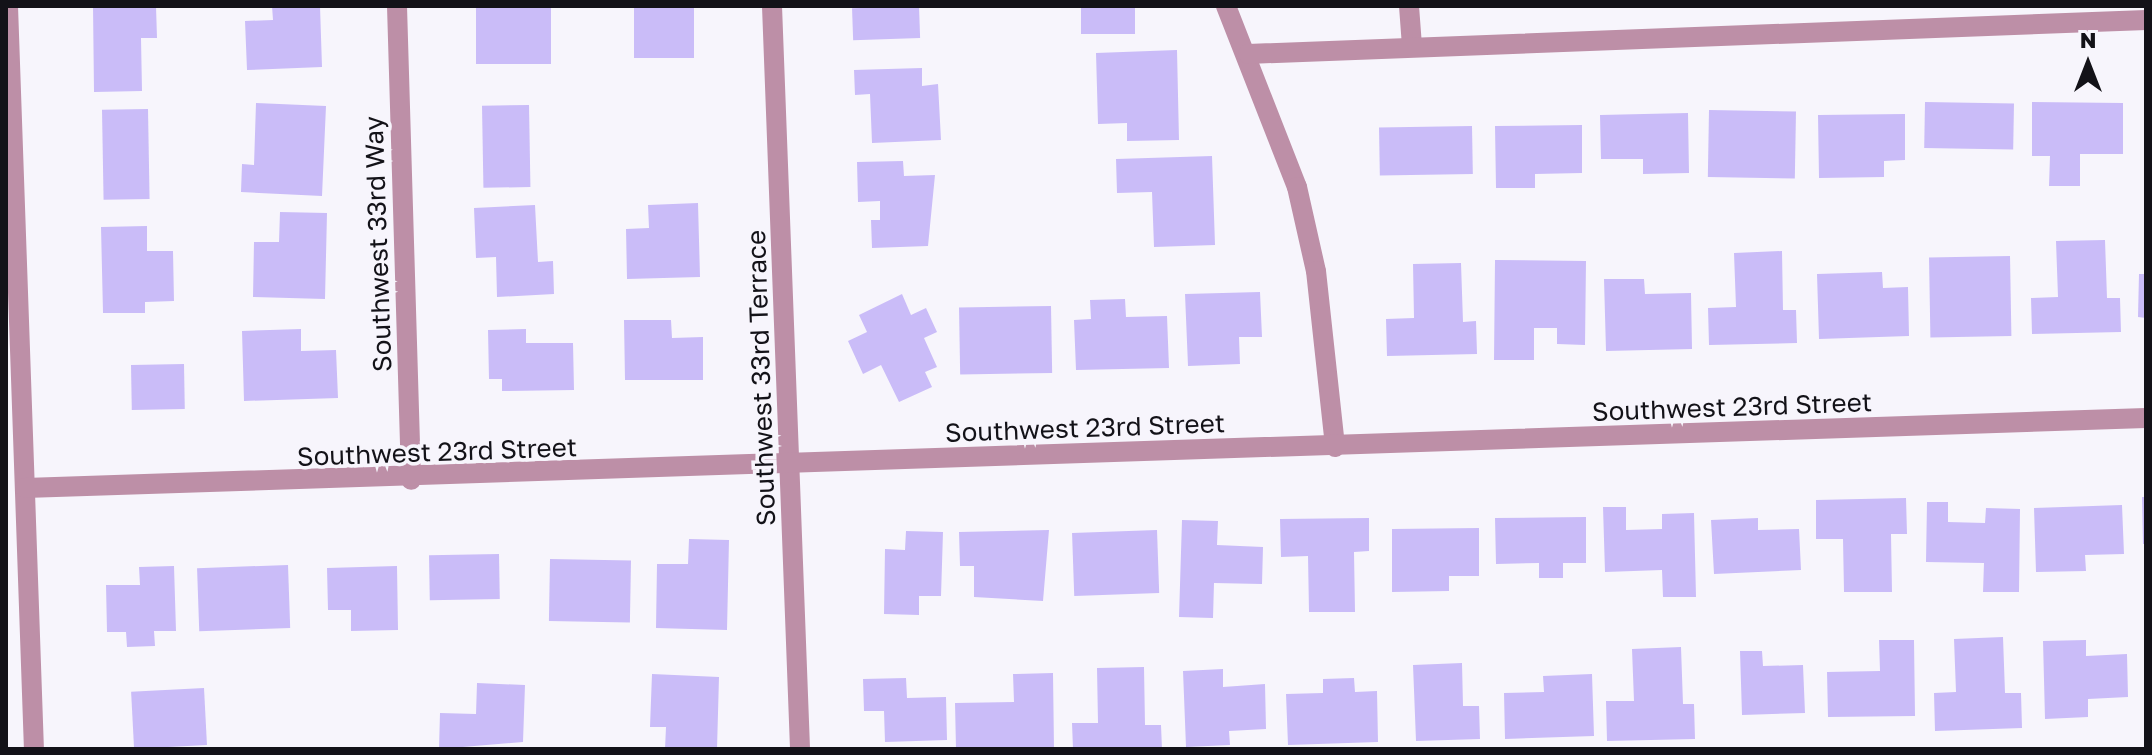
<!DOCTYPE html>
<style>
body{margin:0}
#map{position:relative;width:2152px;height:755px;overflow:hidden;background:#f7f5fc;font-family:"Golos Text",sans-serif}
div>[style]{position:absolute}
[style*='--x']{left:calc(var(--x)*1px);top:calc(var(--y)*1px);width:calc(var(--w)*1px);rotate:calc(var(--a)*1deg)}
.building>*{inset:0;background:#cabcf8;transform-origin:0 0}
.minor>*{height:20px;margin:-10px;padding:0 10px;transform-origin:10px;border-radius:10px;background:#bd8fa7}
span{translate:-50% -50%;white-space:nowrap;text-align:center;line-height:1.15;-webkit-text-stroke:7px #f7f5fc;paint-order:stroke}
.street-label{font-size:26px;color:#131218}
.frame{position:absolute;inset:0;border:8px solid #131218;pointer-events:none}
.north{position:absolute;left:2048px;top:24px;width:80px;height:80px;-webkit-text-stroke:6px #f7f5fc;paint-order:stroke;rotate:0deg;font-size:22px;font-weight:700;line-height:32px;text-align:center;color:#131218}
.north::after{content:'';display:block;margin:auto;width:28px;height:36px;background:#131218;clip-path:polygon(50% 0,100% 100%,50% 72%,0 100%)}
</style>
<div id="map">
<div class="building">
<div style="clip-path:polygon(93px 6px,156px 6px,157px 38px,141px 38px,142px 91px,94px 92px)"></div>
<div style="clip-path:polygon(272px 6px,320px 6px,322px 67px,247px 70px,245px 21px,273px 20px)"></div>
<div style="left:476px;top:6px;width:75px;height:58px"></div>
<div style="left:634px;top:6px;width:60px;height:52px"></div>
<div style="left:919px;top:6px;width:32px;height:67px;rotate:88deg"></div>
<div style="left:1081px;top:6px;width:54px;height:28px"></div>
<div style="clip-path:polygon(1177px 50px,1179px 140px,1127px 141px,1127px 123px,1098px 124px,1096px 53px)"></div>
<div style="clip-path:polygon(922px 68px,922px 86px,938px 84px,941px 140px,872px 143px,870px 94px,855px 95px,854px 70px)"></div>
<div style="left:1925px;top:102px;width:89px;height:46px;rotate:1deg"></div>
<div style="clip-path:polygon(2032px 102px,2123px 103px,2123px 154px,2080px 154px,2080px 186px,2049px 186px,2050px 156px,2032px 156px)"></div>
<div style="clip-path:polygon(256px 103px,326px 106px,322px 196px,241px 192px,242px 164px,254px 165px)"></div>
<div style="left:529px;top:105px;width:82px;height:47px;rotate:89deg"></div>
<div style="left:148px;top:109px;width:90px;height:46px;rotate:89deg"></div>
<div style="left:1709px;top:110px;width:87px;height:67px;rotate:1deg"></div>
<div style="clip-path:polygon(1688px 113px,1689px 173px,1643px 174px,1643px 159px,1601px 159px,1600px 115px)"></div>
<div style="clip-path:polygon(1905px 114px,1905px 160px,1884px 161px,1884px 177px,1819px 178px,1818px 115px)"></div>
<div style="clip-path:polygon(1582px 125px,1582px 173px,1535px 174px,1535px 188px,1496px 188px,1495px 126px)"></div>
<div style="left:1472px;top:126px;width:48px;height:93px;rotate:89deg"></div>
<div style="clip-path:polygon(1212px 156px,1215px 245px,1154px 247px,1152px 192px,1117px 193px,1116px 159px)"></div>
<div style="clip-path:polygon(903px 161px,904px 176px,935px 175px,928px 246px,872px 248px,871px 220px,880px 220px,880px 201px,858px 202px,857px 162px)"></div>
<div style="clip-path:polygon(698px 203px,700px 277px,627px 279px,626px 229px,649px 228px,648px 205px)"></div>
<div style="clip-path:polygon(535px 205px,538px 262px,553px 261px,554px 294px,497px 297px,496px 257px,476px 258px,474px 208px)"></div>
<div style="clip-path:polygon(280px 212px,327px 213px,325px 299px,253px 297px,254px 242px,279px 242px)"></div>
<div style="clip-path:polygon(147px 226px,147px 251px,173px 251px,174px 301px,145px 302px,145px 313px,103px 313px,101px 227px)"></div>
<div style="clip-path:polygon(2105px 240px,2107px 298px,2120px 298px,2121px 332px,2032px 334px,2031px 298px,2058px 297px,2056px 241px)"></div>
<div style="clip-path:polygon(1782px 251px,1783px 310px,1796px 310px,1797px 343px,1709px 345px,1708px 308px,1736px 307px,1734px 253px)"></div>
<div style="left:2010px;top:256px;width:80px;height:81px;rotate:89deg"></div>
<div style="clip-path:polygon(1495px 260px,1586px 261px,1585px 345px,1557px 344px,1557px 328px,1534px 328px,1534px 360px,1494px 360px)"></div>
<div style="clip-path:polygon(1461px 263px,1463px 322px,1476px 321px,1477px 354px,1387px 356px,1386px 319px,1414px 318px,1413px 264px)"></div>
<div style="clip-path:polygon(1882px 272px,1883px 288px,1908px 287px,1909px 336px,1819px 339px,1817px 274px)"></div>
<div style="clip-path:polygon(2139px 274px,2146px 274px,2146px 318px,2138px 317px)"></div>
<div style="clip-path:polygon(1604px 279px,1644px 279px,1645px 294px,1691px 293px,1692px 349px,1606px 351px)"></div>
<div style="clip-path:polygon(1260px 292px,1262px 337px,1239px 337px,1240px 364px,1188px 366px,1185px 294px)"></div>
<div style="clip-path:polygon(902px 294px,911px 315px,926px 308px,937px 332px,924px 338px,937px 367px,925px 372px,932px 387px,899px 402px,881px 365px,863px 374px,848px 341px,867px 332px,859px 315px)"></div>
<div style="clip-path:polygon(1125px 299px,1126px 317px,1167px 316px,1169px 368px,1076px 370px,1074px 320px,1091px 319px,1090px 300px)"></div>
<div style="left:1051px;top:306px;width:67px;height:92px;rotate:89deg"></div>
<div style="clip-path:polygon(624px 320px,671px 320px,672px 338px,703px 337px,703px 380px,625px 380px)"></div>
<div style="clip-path:polygon(301px 329px,301px 351px,336px 350px,338px 398px,244px 401px,242px 331px)"></div>
<div style="clip-path:polygon(526px 329px,526px 343px,573px 343px,574px 390px,502px 391px,502px 379px,489px 379px,488px 330px)"></div>
<div style="left:184px;top:364px;width:45px;height:53px;rotate:89deg"></div>
<div style="clip-path:polygon(2142px 497px,2146px 497px,2146px 544px,2143px 544px)"></div>
<div style="clip-path:polygon(1906px 498px,1907px 534px,1891px 534px,1892px 592px,1844px 592px,1843px 539px,1816px 539px,1816px 500px)"></div>
<div style="clip-path:polygon(1927px 502px,1948px 502px,1948px 522px,1985px 523px,1986px 508px,2020px 509px,2019px 592px,1983px 592px,1984px 563px,1926px 562px)"></div>
<div style="clip-path:polygon(2122px 505px,2124px 554px,2085px 555px,2086px 571px,2036px 572px,2034px 508px)"></div>
<div style="clip-path:polygon(1603px 507px,1626px 507px,1626px 530px,1662px 529px,1662px 514px,1694px 513px,1696px 597px,1663px 597px,1662px 570px,1605px 572px)"></div>
<div style="clip-path:polygon(1586px 517px,1586px 563px,1563px 563px,1563px 578px,1539px 578px,1539px 563px,1496px 564px,1495px 518px)"></div>
<div style="clip-path:polygon(1369px 518px,1369px 551px,1354px 552px,1355px 612px,1309px 612px,1308px 556px,1281px 557px,1280px 519px)"></div>
<div style="clip-path:polygon(1758px 518px,1758px 530px,1799px 529px,1801px 570px,1714px 574px,1711px 520px)"></div>
<div style="clip-path:polygon(1182px 520px,1218px 521px,1217px 545px,1263px 547px,1262px 584px,1214px 583px,1213px 618px,1179px 617px)"></div>
<div style="clip-path:polygon(1479px 528px,1479px 576px,1449px 576px,1449px 591px,1392px 592px,1392px 529px)"></div>
<div style="clip-path:polygon(1049px 530px,1043px 601px,974px 597px,974px 566px,960px 566px,959px 532px)"></div>
<div style="left:1157px;top:530px;width:63px;height:85px;rotate:88deg"></div>
<div style="clip-path:polygon(906px 531px,943px 532px,941px 596px,919px 596px,919px 615px,884px 614px,885px 549px,905px 550px)"></div>
<div style="clip-path:polygon(689px 539px,729px 540px,727px 630px,656px 628px,657px 564px,688px 564px)"></div>
<div style="left:499px;top:554px;width:45px;height:70px;rotate:89deg"></div>
<div style="left:550px;top:559px;width:81px;height:62px;rotate:1deg"></div>
<div style="left:288px;top:565px;width:63px;height:91px;rotate:88deg"></div>
<div style="clip-path:polygon(174px 566px,176px 631px,154px 631px,155px 646px,127px 647px,126px 632px,107px 632px,106px 585px,140px 585px,139px 567px)"></div>
<div style="clip-path:polygon(397px 566px,398px 630px,351px 631px,351px 610px,328px 610px,327px 568px)"></div>
<div style="clip-path:polygon(2003px 637px,2005px 693px,2021px 693px,2022px 728px,1935px 731px,1934px 693px,1956px 692px,1954px 639px)"></div>
<div style="clip-path:polygon(1879px 640px,1914px 640px,1915px 716px,1828px 717px,1827px 672px,1880px 671px)"></div>
<div style="clip-path:polygon(2086px 640px,2086px 656px,2127px 654px,2128px 697px,2088px 699px,2088px 717px,2045px 719px,2043px 641px)"></div>
<div style="clip-path:polygon(1681px 647px,1683px 704px,1694px 704px,1695px 739px,1607px 741px,1606px 701px,1634px 701px,1632px 649px)"></div>
<div style="clip-path:polygon(1740px 651px,1762px 651px,1763px 666px,1803px 665px,1805px 713px,1742px 715px)"></div>
<div style="clip-path:polygon(1462px 663px,1463px 706px,1479px 706px,1480px 739px,1416px 741px,1413px 665px)"></div>
<div style="clip-path:polygon(1144px 667px,1145px 725px,1161px 725px,1162px 749px,1073px 749px,1072px 723px,1098px 723px,1097px 668px)"></div>
<div style="clip-path:polygon(1223px 669px,1223px 687px,1265px 684px,1266px 729px,1229px 731px,1230px 745px,1186px 747px,1183px 671px)"></div>
<div style="clip-path:polygon(1053px 673px,1054px 749px,956px 749px,955px 703px,1014px 702px,1013px 674px)"></div>
<div style="clip-path:polygon(652px 674px,719px 677px,717px 749px,665px 749px,666px 727px,650px 727px)"></div>
<div style="clip-path:polygon(1592px 674px,1594px 736px,1505px 739px,1504px 693px,1544px 692px,1543px 676px)"></div>
<div style="clip-path:polygon(906px 678px,907px 698px,946px 697px,947px 740px,885px 742px,884px 711px,864px 711px,863px 679px)"></div>
<div style="clip-path:polygon(1354px 678px,1355px 692px,1377px 691px,1378px 742px,1288px 745px,1286px 694px,1323px 693px,1323px 679px)"></div>
<div style="clip-path:polygon(477px 683px,525px 685px,523px 742px,439px 749px,440px 713px,476px 714px)"></div>
<div style="left:204px;top:688px;width:57px;height:73px;rotate:87deg"></div>
</div>
<div class="minor">
<div style="--x:8;--y:6;--w:743;--a:88"></div>
<div style="--x:397;--y:6;--w:474;--a:88.3"></div>
<div style="--x:772;--y:6;--w:744;--a:87.84"></div>
<div style="--x:1226;--y:6;--w:194;--a:68.6"></div>
<div style="--x:1297;--y:187;--w:86;--a:77.3"></div>
<div style="--x:1316;--y:271;--w:177;--a:83.8"></div>
<div style="--x:1409;--y:6;--w:40;--a:85.7"></div>
<div style="--x:1248;--y:54;--w:899;--a:-2.17"></div>
<div style="--x:25;--y:488;--w:2122;--a:-1.89"></div>
</div>
<div class="street-label">
<span style="left:378px;top:244px;rotate:-92deg">Southwest 33rd Way</span>
<span style="left:761px;top:378px;rotate:-92deg">Southwest 33rd Terrace</span>
<span style="left:1732px;top:407px;rotate:-2deg">Southwest 23rd Street</span>
<span style="left:1085px;top:428px;rotate:-2deg">Southwest 23rd Street</span>
<span style="left:437px;top:452px;rotate:-2deg">Southwest 23rd Street</span>
</div>
<div class="frame"></div>
<div class="north">N</div>
</div>
